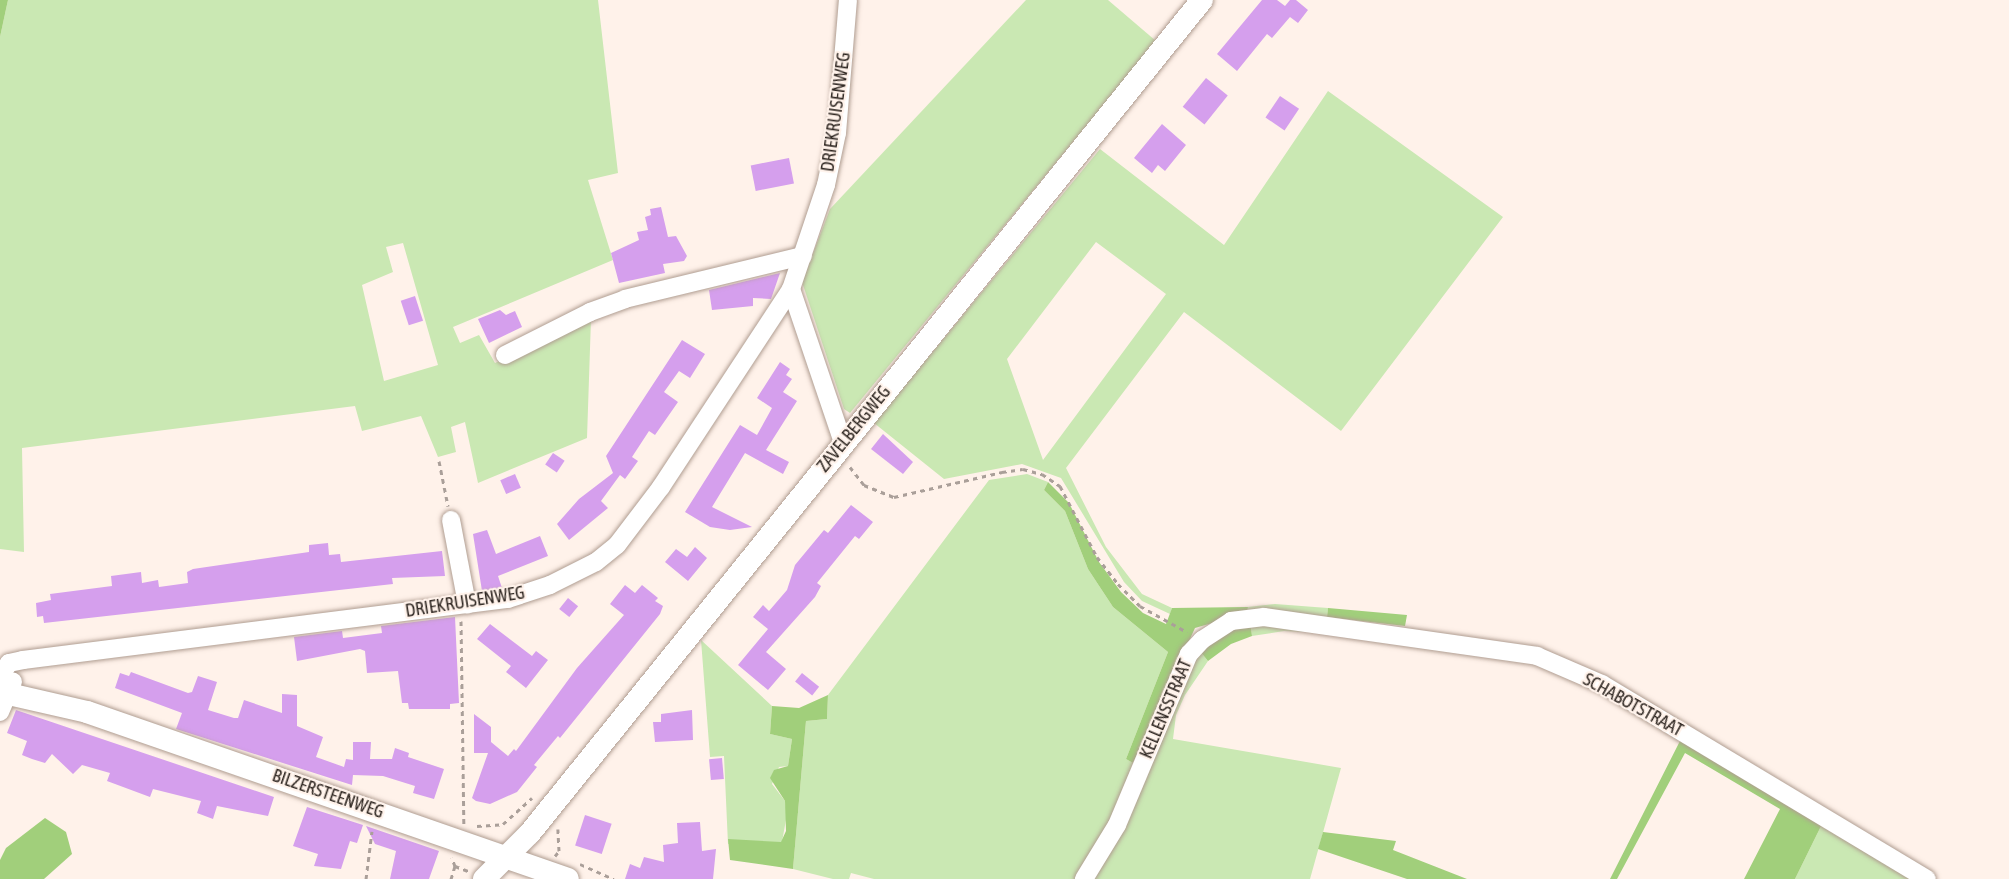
<!DOCTYPE html>
<style>
body{margin:0}
#map{position:relative;width:2009px;height:879px;overflow:hidden;background:#fff2ea;font-family:"Asap Condensed",sans-serif}
div>[style]{position:absolute}
[style*='--x']{left:calc(var(--x)*1px);top:calc(var(--y)*1px);width:calc(var(--w)*1px);rotate:calc(var(--a)*1deg)}
.green>*{inset:0;background:#cae8b3}
.forest>*{inset:0;background:#a1cf7b}
.building>*{inset:0;background:#d59fed;transform-origin:0 0}
.path>*{height:3px;margin-top:-1.5px;transform-origin:0;background:repeating-linear-gradient(90deg,#aa9f99 0 4.5px,transparent 0 9px)}
.roads{filter:drop-shadow(0 0 2px #b09d91) drop-shadow(0 0 2px #b09d91)}
.minor>*{height:18px;margin:-9px;padding:0 9px;transform-origin:9px;border-radius:9px;background:#fff}
.major>*{height:22px;margin:-11px;padding:0 11px;transform-origin:11px;border-radius:11px;background:#fff}
span{translate:-50% -50%;white-space:nowrap;text-align:center;line-height:1.15;-webkit-text-stroke:4.5px #fff2ea;paint-order:stroke}
.street-label{font-size:18px;color:#2e2621}
</style>
<div id="map">
<div class="green">
<div style="clip-path:polygon(evenodd,8px 0,598px 0,618px 173px,588px 180px,613px 260px,453px 327px,460px 343px,479px 335px,495px 363px,591px 319px,587px 438px,478px 483px,465px 422px,451px 427px,456px 452px,438px 457px,421px 416px,362px 431px,355px 406px,22px 448px,24px 552px,0 549px,0 37px,8px 0,403px 243px,438px 365px,384px 381px,362px 285px,393px 272px,386px 247px,403px 243px)"></div>
<div style="clip-path:polygon(1026px 0,1108px 0,1156px 41px,850px 413px,844px 409px,802px 282px,830px 209px)"></div>
<div style="clip-path:polygon(evenodd,1328px 91px,1503px 217px,1341px 431px,1184px 312px,1066px 468px,1106px 547px,1142px 594px,1172px 608px,1170px 614px,1142px 601px,1124px 582px,1061px 478px,1022px 464px,944px 479px,874px 423px,1100px 149px,1224px 245px,1328px 91px,1096px 242px,1166px 294px,1043px 460px,1007px 359px,1096px 242px)"></div>
<div style="clip-path:polygon(1027px 474px,1048px 482px,1044px 490px,1065px 511px,1088px 569px,1113px 607px,1168px 652px,1126px 759px,1133px 763px,1105px 834px,1075px 879px,874px 879px,851px 873px,849px 879px,833px 879px,793px 869px,806px 721px,827px 719px,828px 695px,989px 480px)"></div>
<div style="clip-path:polygon(1275px 604px,1328px 608px,1327px 617px,1247px 613px,1248px 607px)"></div>
<div style="clip-path:polygon(1250px 621px,1326px 633px,1284px 631px,1252px 636px)"></div>
<div style="clip-path:polygon(701px 640px,772px 706px,770px 734px,792px 739px,788px 766px,779px 767px,772px 784px,785px 801px,787px 814px,782px 842px,728px 844px,724px 756px,710px 757px)"></div>
<div style="clip-path:polygon(1199px 650px,1208px 661px,1185px 695px,1176px 715px,1173px 739px,1341px 768px,1310px 879px,1092px 879px)"></div>
<div style="clip-path:polygon(1823px 822px,1916px 879px,1795px 879px)"></div>
</div>
<div class="forest">
<div style="clip-path:polygon(0 0,8px 0,0 37px)"></div>
<div style="clip-path:polygon(1048px 482px,1069px 503px,1099px 562px,1121px 592px,1143px 613px,1166px 624px,1172px 608px,1248px 607px,1247px 613px,1195px 628px,1133px 763px,1126px 759px,1168px 652px,1113px 607px,1088px 569px,1065px 511px,1044px 490px)"></div>
<div style="clip-path:polygon(1328px 608px,1407px 615px,1405px 626px,1327px 617px)"></div>
<div style="clip-path:polygon(1250px 621px,1252px 636px,1231px 644px,1208px 661px,1199px 650px,1221px 633px)"></div>
<div style="clip-path:polygon(828px 695px,827px 719px,806px 721px,793px 869px,730px 860px,728px 839px,781px 842px,786px 831px,785px 801px,770px 778px,774px 770px,788px 766px,792px 739px,770px 734px,772px 706px,799px 708px)"></div>
<div style="clip-path:polygon(1682px 737px,1823px 822px,1795px 879px,1744px 879px,1780px 809px,1685px 753px,1617px 879px,1610px 879px)"></div>
<div style="clip-path:polygon(45px 818px,66px 832px,72px 854px,44px 879px,0 879px,0 860px,6px 848px)"></div>
<div style="clip-path:polygon(1323px 832px,1396px 841px,1393px 850px,1467px 879px,1407px 879px,1318px 849px)"></div>
</div>
<div class="building">
<div style="clip-path:polygon(1262px 0,1277px 0,1285px 6px,1290px 0,1296px 0,1308px 10px,1298px 23px,1290px 17px,1272px 38px,1267px 34px,1237px 71px,1217px 54px)"></div>
<div style="left:1206px;top:78px;width:28px;height:37px;rotate:39deg"></div>
<div style="left:1280px;top:96px;width:23px;height:26px;rotate:34deg"></div>
<div style="clip-path:polygon(1162px 124px,1186px 145px,1165px 171px,1158px 165px,1152px 173px,1134px 158px)"></div>
<div style="left:789px;top:158px;width:26px;height:39px;rotate:79deg"></div>
<div style="clip-path:polygon(661px 207px,668px 237px,676px 236px,687px 256px,684px 261px,663px 264px,665px 273px,619px 283px,611px 253px,639px 240px,637px 232px,648px 230px,645px 217px,651px 215px,650px 209px)"></div>
<div style="clip-path:polygon(780px 273px,771px 299px,753px 298px,753px 306px,712px 310px,709px 290px)"></div>
<div style="left:415px;top:296px;width:26px;height:15px;rotate:72deg"></div>
<div style="clip-path:polygon(500px 310px,506px 315px,515px 311px,522px 327px,489px 343px,478px 319px)"></div>
<div style="clip-path:polygon(682px 340px,705px 354px,690px 378px,679px 371px,664px 392px,678px 402px,655px 435px,649px 431px,632px 457px,638px 461px,625px 479px,620px 475px,601px 501px,608px 508px,569px 540px,557px 524px,579px 499px,613px 473px,606px 456px)"></div>
<div style="clip-path:polygon(780px 362px,790px 369px,786px 375px,792px 379px,783px 392px,797px 401px,766px 450px,789px 462px,783px 474px,745px 453px,712px 507px,752px 527px,730px 530px,710px 527px,685px 512px,740px 425px,757px 435px,772px 408px,757px 398px)"></div>
<div style="clip-path:polygon(883px 434px,913px 462px,903px 474px,871px 449px)"></div>
<div style="left:553px;top:453px;width:14px;height:14px;rotate:34deg"></div>
<div style="left:515px;top:474px;width:15px;height:16px;rotate:67deg"></div>
<div style="clip-path:polygon(851px 505px,873px 522px,859px 539px,855px 536px,817px 583px,821px 586px,815px 597px,766px 652px,786px 669px,768px 690px,738px 665px,768px 629px,753px 617px,763px 605px,769px 611px,787px 590px,795px 565px,824px 530px,828px 533px)"></div>
<div style="clip-path:polygon(487px 530px,496px 554px,540px 536px,548px 556px,498px 576px,502px 588px,482px 591px,473px 534px)"></div>
<div style="clip-path:polygon(328px 543px,329px 555px,340px 554px,341px 562px,442px 551px,445px 576px,392px 578px,393px 584px,44px 623px,43px 616px,37px 617px,36px 603px,51px 600px,50px 594px,112px 586px,111px 576px,141px 572px,142px 583px,158px 580px,159px 587px,188px 583px,187px 572px,193px 569px,309px 552px,309px 545px)"></div>
<div style="clip-path:polygon(695px 547px,707px 558px,688px 581px,665px 562px,676px 549px,687px 557px)"></div>
<div style="clip-path:polygon(625px 585px,635px 593px,642px 585px,658px 598px,655px 601px,663px 606px,660px 614px,560px 738px,558px 736px,534px 765px,537px 767px,517px 792px,490px 804px,476px 801px,472px 798px,488px 753px,474px 753px,474px 714px,491px 727px,491px 742px,508px 756px,514px 749px,516px 751px,577px 668px,624px 615px,610px 604px)"></div>
<div style="left:568px;top:598px;width:13px;height:14px;rotate:39deg"></div>
<div style="clip-path:polygon(455px 617px,459px 703px,450px 704px,450px 709px,409px 709px,408px 703px,402px 703px,398px 671px,367px 673px,365px 651px,360px 649px,297px 661px,294px 637px,342px 631px,343px 638px,382px 633px,381px 626px)"></div>
<div style="clip-path:polygon(490px 624px,532px 656px,536px 651px,548px 660px,526px 688px,506px 672px,511px 666px,477px 639px)"></div>
<div style="clip-path:polygon(131px 672px,188px 693px,192px 692px,198px 676px,217px 682px,208px 710px,234px 718px,238px 718px,244px 700px,282px 713px,282px 694px,297px 695px,297px 726px,323px 737px,316px 757px,344px 767px,346px 759px,353px 760px,353px 742px,371px 742px,370px 759px,392px 759px,395px 748px,409px 753px,408px 757px,444px 769px,434px 799px,413px 793px,415px 786px,383px 776px,353px 775px,352px 785px,176px 729px,182px 713px,115px 688px,120px 673px,129px 676px)"></div>
<div style="left:802px;top:673px;width:22px;height:11px;rotate:39deg"></div>
<div style="clip-path:polygon(16px 710px,274px 797px,268px 816px,217px 806px,213px 819px,197px 813px,201px 801px,153px 789px,150px 797px,107px 781px,110px 773px,82px 765px,73px 774px,52px 754px,45px 763px,32px 759px,22px 755px,27px 741px,7px 733px)"></div>
<div style="clip-path:polygon(692px 710px,693px 740px,655px 742px,653px 722px,661px 722px,661px 714px)"></div>
<div style="left:722px;top:758px;width:21px;height:13px;rotate:85deg"></div>
<div style="clip-path:polygon(307px 807px,363px 825px,357px 843px,350px 841px,341px 869px,314px 866px,318px 854px,293px 846px)"></div>
<div style="left:585px;top:815px;width:28px;height:32px;rotate:18deg"></div>
<div style="clip-path:polygon(700px 822px,702px 851px,716px 849px,713px 879px,625px 879px,630px 864px,640px 868px,644px 857px,664px 862px,663px 845px,678px 843px,677px 823px)"></div>
<div style="clip-path:polygon(366px 826px,439px 851px,429px 879px,390px 879px,396px 851px,375px 844px)"></div>
</div>
<div class="path">
<div style="--x:439;--y:461;--w:46;--a:78.7"></div>
<div style="--x:850;--y:467;--w:23;--a:52"></div>
<div style="--x:864;--y:485;--w:32;--a:22"></div>
<div style="--x:894;--y:497;--w:111;--a:-13"></div>
<div style="--x:1002;--y:472;--w:21;--a:-8"></div>
<div style="--x:1023;--y:469;--w:20;--a:15"></div>
<div style="--x:1042;--y:474;--w:22;--a:34"></div>
<div style="--x:1060;--y:486;--w:80;--a:62.5"></div>
<div style="--x:1097;--y:557;--w:34;--a:52"></div>
<div style="--x:1118;--y:584;--w:31;--a:45"></div>
<div style="--x:1140;--y:606;--w:54;--a:29"></div>
<div style="--x:461;--y:621;--w:203;--a:89.2"></div>
<div style="--x:477;--y:826;--w:26;--a:-4"></div>
<div style="--x:503;--y:824;--w:39;--a:-42"></div>
<div style="--x:555;--y:856;--w:6;--a:-51"></div>
<div style="--x:559;--y:851;--w:22;--a:-93"></div>
<div style="--x:580;--y:864;--w:37;--a:24"></div>
<div style="--x:455;--y:866;--w:14;--a:21"></div>
<div style="--x:366;--y:879;--w:48;--a:-82.9"></div>
<div style="--x:451;--y:879;--w:14;--a:-73"></div>
<div style="--x:455;--y:866;--w:9;--a:-111"></div>
</div>
<div class="roads">
<div class="minor">
<div style="--x:791;--y:289;--w:163;--a:71.3"></div>
<div style="--x:505;--y:355;--w:95;--a:-26.8"></div>
<div style="--x:590;--y:312;--w:37;--a:-20"></div>
<div style="--x:625;--y:299;--w:183;--a:-13.6"></div>
<div style="--x:451;--y:520;--w:86;--a:79.2"></div>
<div style="--x:0;--y:676;--w:16;--a:-55"></div>
<div style="--x:9;--y:663;--w:14;--a:-12"></div>
<div style="--x:23;--y:660;--w:489;--a:-7.2"></div>
<div style="--x:508;--y:599;--w:44;--a:-18.4"></div>
<div style="--x:550;--y:585;--w:51;--a:-26.6"></div>
<div style="--x:596;--y:562;--w:27;--a:-39"></div>
<div style="--x:617;--y:545;--w:73;--a:-52.8"></div>
<div style="--x:661;--y:487;--w:237;--a:-56.7"></div>
<div style="--x:791;--y:289;--w:110;--a:-71.4"></div>
<div style="--x:826;--y:185;--w:53;--a:-78.1"></div>
<div style="--x:837;--y:133;--w:133;--a:-85.3"></div>
<div style="--x:0;--y:712;--w:33;--a:-67"></div>
<div style="--x:1084;--y:879;--w:63;--a:-58.6"></div>
<div style="--x:1117;--y:825;--w:186;--a:-67.2"></div>
<div style="--x:1189;--y:654;--w:19;--a:-47"></div>
<div style="--x:1202;--y:640;--w:35;--a:-33"></div>
<div style="--x:1231;--y:621;--w:33;--a:-7"></div>
<div style="--x:1264;--y:617;--w:276;--a:8.1"></div>
<div style="--x:1537;--y:656;--w:71;--a:23.3"></div>
<div style="--x:1602;--y:684;--w:379;--a:31"></div>
</div>
<div class="major">
<div style="--x:0;--y:692;--w:89;--a:12.9"></div>
<div style="--x:87;--y:712;--w:509;--a:19.15"></div>
<div style="--x:484;--y:879;--w:65;--a:-45"></div>
<div style="--x:530;--y:833;--w:1070;--a:-51.11"></div>
</div>
</div>
<div class="street-label">
<span style="left:836px;top:112px;rotate:-82deg">DRIEKRUISENWEG</span>
<span style="left:854px;top:429px;rotate:-51deg">ZAVELBERGWEG</span>
<span style="left:465px;top:602px;rotate:-9deg">DRIEKRUISENWEG</span>
<span style="left:1633px;top:705px;rotate:29deg">SCHABOTSTRAAT</span>
<span style="left:1166px;top:709px;rotate:-67deg">KELLENSSTRAAT</span>
<span style="left:328px;top:794px;rotate:19deg">BILZERSTEENWEG</span>
</div>
</div>
